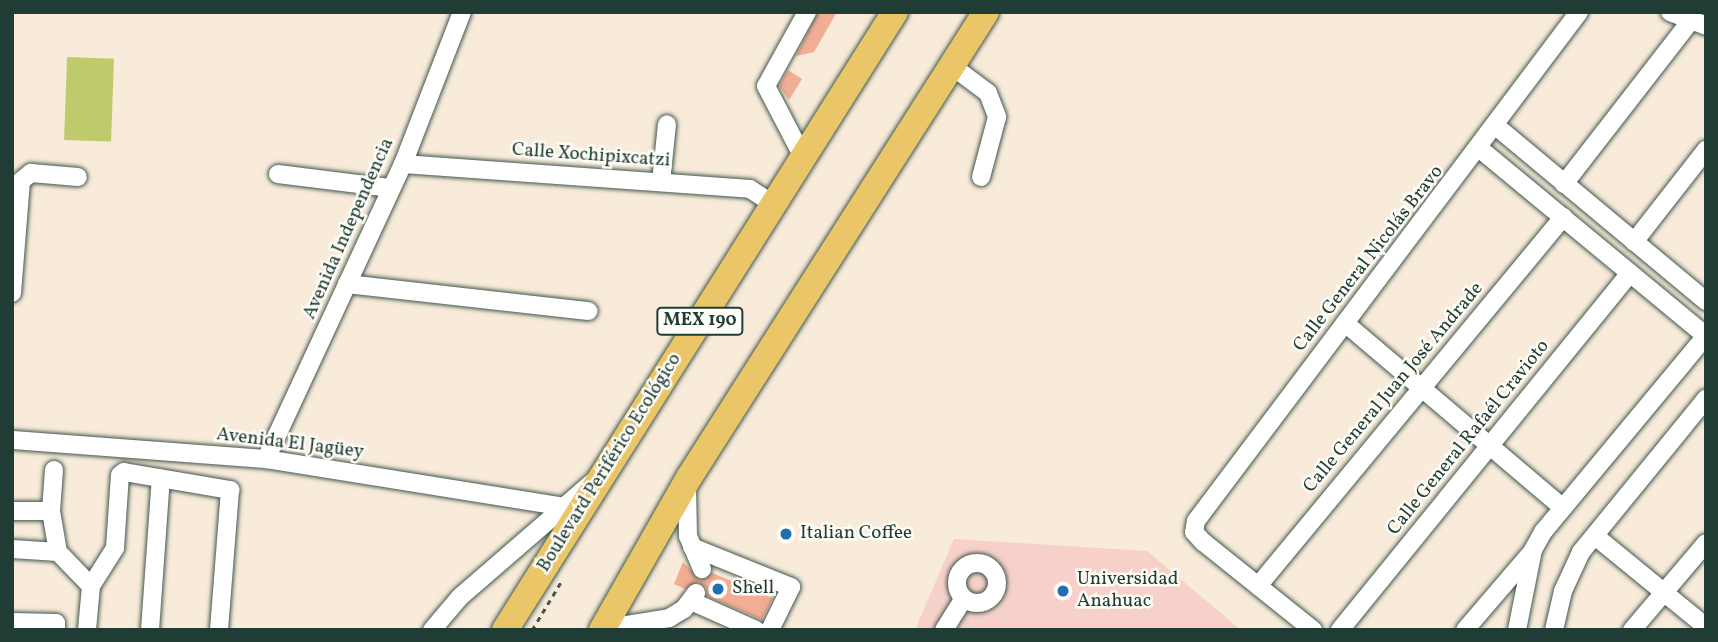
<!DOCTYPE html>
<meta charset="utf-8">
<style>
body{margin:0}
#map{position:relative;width:1718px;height:642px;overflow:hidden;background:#f8ebda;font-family:Vollkorn,serif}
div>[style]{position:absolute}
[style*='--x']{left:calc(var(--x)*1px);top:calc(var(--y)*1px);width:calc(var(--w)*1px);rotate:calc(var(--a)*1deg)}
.built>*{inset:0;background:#f7d0c9}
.green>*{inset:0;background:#beca6b;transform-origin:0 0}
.building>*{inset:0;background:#f2ae94}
.path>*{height:2.5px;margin-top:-1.25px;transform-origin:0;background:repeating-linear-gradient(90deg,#40574d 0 5px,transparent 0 10px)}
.roads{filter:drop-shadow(0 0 2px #40574d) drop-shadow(0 0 2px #40574d)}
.minor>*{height:18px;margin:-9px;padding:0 9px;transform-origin:9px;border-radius:9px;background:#fff}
.minor>.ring{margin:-9px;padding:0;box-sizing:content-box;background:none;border:18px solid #fff;border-radius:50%}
.highway>*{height:26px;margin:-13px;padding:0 13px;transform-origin:13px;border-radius:13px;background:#eac669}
.dots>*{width:19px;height:19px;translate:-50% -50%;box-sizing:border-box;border:4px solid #fdfcf7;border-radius:50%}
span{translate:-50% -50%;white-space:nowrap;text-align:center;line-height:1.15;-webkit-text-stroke:5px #fdfcf7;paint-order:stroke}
.shield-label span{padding:2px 5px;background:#fdfcf7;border:2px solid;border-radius:5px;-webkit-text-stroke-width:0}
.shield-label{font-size:18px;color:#1f3d34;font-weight:700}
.street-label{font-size:19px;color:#1f3d34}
.poi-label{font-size:19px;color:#1f3d34}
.left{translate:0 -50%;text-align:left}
.frame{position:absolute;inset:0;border:14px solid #1f3d34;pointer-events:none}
</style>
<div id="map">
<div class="built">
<div style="clip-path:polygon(954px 539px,1147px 551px,1241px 630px,915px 630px)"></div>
</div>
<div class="green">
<div style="left:67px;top:57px;width:47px;height:83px;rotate:2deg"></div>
</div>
<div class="building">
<div style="clip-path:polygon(818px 12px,837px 12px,814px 52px,796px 56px)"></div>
<div style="clip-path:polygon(788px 70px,802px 79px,789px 100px,779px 86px)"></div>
<div style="clip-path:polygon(683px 562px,700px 580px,712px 573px,773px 598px,762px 620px,707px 596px,706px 588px,698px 582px,685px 589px,674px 584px)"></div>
</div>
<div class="path">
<div style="--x:532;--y:630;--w:58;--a:-59"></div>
</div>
<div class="roads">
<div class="minor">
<div style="--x:1670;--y:12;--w:39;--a:21"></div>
<div style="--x:952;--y:66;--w:45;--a:36.9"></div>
<div style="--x:988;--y:93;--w:26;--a:69"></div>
<div style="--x:997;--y:117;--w:62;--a:104.9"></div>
<div style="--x:1497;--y:127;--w:272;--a:39.8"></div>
<div style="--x:1480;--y:149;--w:293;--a:39.6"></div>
<div style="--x:803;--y:157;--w:80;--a:-117.5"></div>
<div style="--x:766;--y:86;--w:85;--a:-61"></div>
<div style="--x:403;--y:164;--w:348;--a:4.1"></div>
<div style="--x:750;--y:189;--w:27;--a:33"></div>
<div style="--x:278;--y:174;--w:114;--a:7.1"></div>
<div style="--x:661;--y:182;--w:58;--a:-84.1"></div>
<div style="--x:1564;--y:184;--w:207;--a:-52.2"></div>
<div style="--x:1634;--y:242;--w:117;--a:-52"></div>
<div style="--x:347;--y:284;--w:243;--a:6.4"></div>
<div style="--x:12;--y:293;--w:112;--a:-85.4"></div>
<div style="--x:21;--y:181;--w:13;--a:-39"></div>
<div style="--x:31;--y:173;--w:47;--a:4.9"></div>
<div style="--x:1345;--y:323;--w:285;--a:40.3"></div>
<div style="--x:12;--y:440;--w:255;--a:4.3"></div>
<div style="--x:266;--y:459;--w:298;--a:9.1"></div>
<div style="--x:266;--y:459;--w:325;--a:-65.1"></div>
<div style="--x:403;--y:164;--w:163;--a:-68.8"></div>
<div style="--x:54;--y:470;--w:41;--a:94.2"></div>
<div style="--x:51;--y:511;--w:42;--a:80.3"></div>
<div style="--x:58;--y:552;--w:47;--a:45.9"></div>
<div style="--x:687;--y:488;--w:48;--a:88.8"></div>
<div style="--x:688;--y:536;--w:36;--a:67"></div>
<div style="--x:12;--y:511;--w:39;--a:0"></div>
<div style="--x:1595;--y:536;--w:144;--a:39.3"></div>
<div style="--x:692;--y:547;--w:107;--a:22"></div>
<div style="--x:791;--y:587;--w:48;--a:116"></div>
<div style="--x:12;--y:549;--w:46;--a:3.7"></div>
<div class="ring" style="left:957px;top:563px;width:22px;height:22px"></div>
<div style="--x:1258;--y:586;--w:479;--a:-50.4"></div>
<div style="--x:691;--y:601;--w:71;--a:24"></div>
<div style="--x:12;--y:622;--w:44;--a:1.3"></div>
<div style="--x:56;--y:623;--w:7;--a:90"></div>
<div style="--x:602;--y:629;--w:68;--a:-9.3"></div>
<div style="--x:669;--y:618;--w:17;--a:-31"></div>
<div style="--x:684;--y:609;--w:20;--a:-53"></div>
<div style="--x:87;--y:630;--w:44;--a:-84.8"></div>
<div style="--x:91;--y:586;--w:45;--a:-57.7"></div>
<div style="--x:115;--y:548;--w:73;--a:-86.1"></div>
<div style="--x:120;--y:475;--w:5;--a:-37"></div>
<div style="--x:124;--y:472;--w:108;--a:9.6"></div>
<div style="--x:230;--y:490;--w:140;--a:94.5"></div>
<div style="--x:150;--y:630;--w:152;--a:-85.9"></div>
<div style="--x:432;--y:630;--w:43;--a:-49.7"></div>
<div style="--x:460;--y:597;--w:177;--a:-40.9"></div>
<div style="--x:944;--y:630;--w:36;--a:-58"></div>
<div style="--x:1313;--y:630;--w:141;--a:-141.3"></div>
<div style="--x:1203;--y:542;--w:13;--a:-132"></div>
<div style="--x:1194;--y:532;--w:11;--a:-80"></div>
<div style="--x:1196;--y:521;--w:637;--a:-53.04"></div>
<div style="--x:1340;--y:630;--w:460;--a:-50.9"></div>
<div style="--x:1465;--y:630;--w:101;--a:-49.4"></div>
<div style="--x:1517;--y:630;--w:82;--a:-78.7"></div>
<div style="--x:1533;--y:550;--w:21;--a:-61"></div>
<div style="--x:1543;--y:532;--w:255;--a:-50.3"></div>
<div style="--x:1554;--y:630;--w:40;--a:-77"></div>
<div style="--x:1563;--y:591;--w:43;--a:-65.2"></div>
<div style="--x:1581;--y:552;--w:198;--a:-50.8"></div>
<div style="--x:1632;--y:630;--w:114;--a:-49.6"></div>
</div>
<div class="highway">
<div style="--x:505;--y:630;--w:731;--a:-57.75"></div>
<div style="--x:602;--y:630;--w:177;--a:-60.3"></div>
<div style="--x:690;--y:476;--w:550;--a:-57.46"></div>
</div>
</div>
<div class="dots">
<div style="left:786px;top:534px;background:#1f6fb2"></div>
<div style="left:718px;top:589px;background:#1f6fb2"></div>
<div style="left:1063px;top:591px;background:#1f6fb2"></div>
</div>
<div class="shield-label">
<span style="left:700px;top:321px">MEX 190</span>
</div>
<div class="street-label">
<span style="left:591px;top:156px;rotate:4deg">Calle Xochipixcatzi</span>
<span style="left:349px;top:229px;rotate:-66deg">Avenida Independencia</span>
<span style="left:1369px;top:259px;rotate:-52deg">Calle General Nicolás Bravo</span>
<span style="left:1394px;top:388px;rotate:-50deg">Calle General Juan José Andrade</span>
<span style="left:1469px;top:438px;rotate:-51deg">Calle General Rafaél Cravioto</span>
<span style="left:290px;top:444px;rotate:7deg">Avenida El Jagüey</span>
<span style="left:610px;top:463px;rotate:-58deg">Boulevard Periférico Ecológico</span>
</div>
<div class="poi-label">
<span class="left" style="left:800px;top:534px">Italian Coffee</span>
<span class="left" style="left:1077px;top:591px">Universidad<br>Anahuac</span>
<span class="left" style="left:732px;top:589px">Shell</span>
</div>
<div class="frame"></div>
</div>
